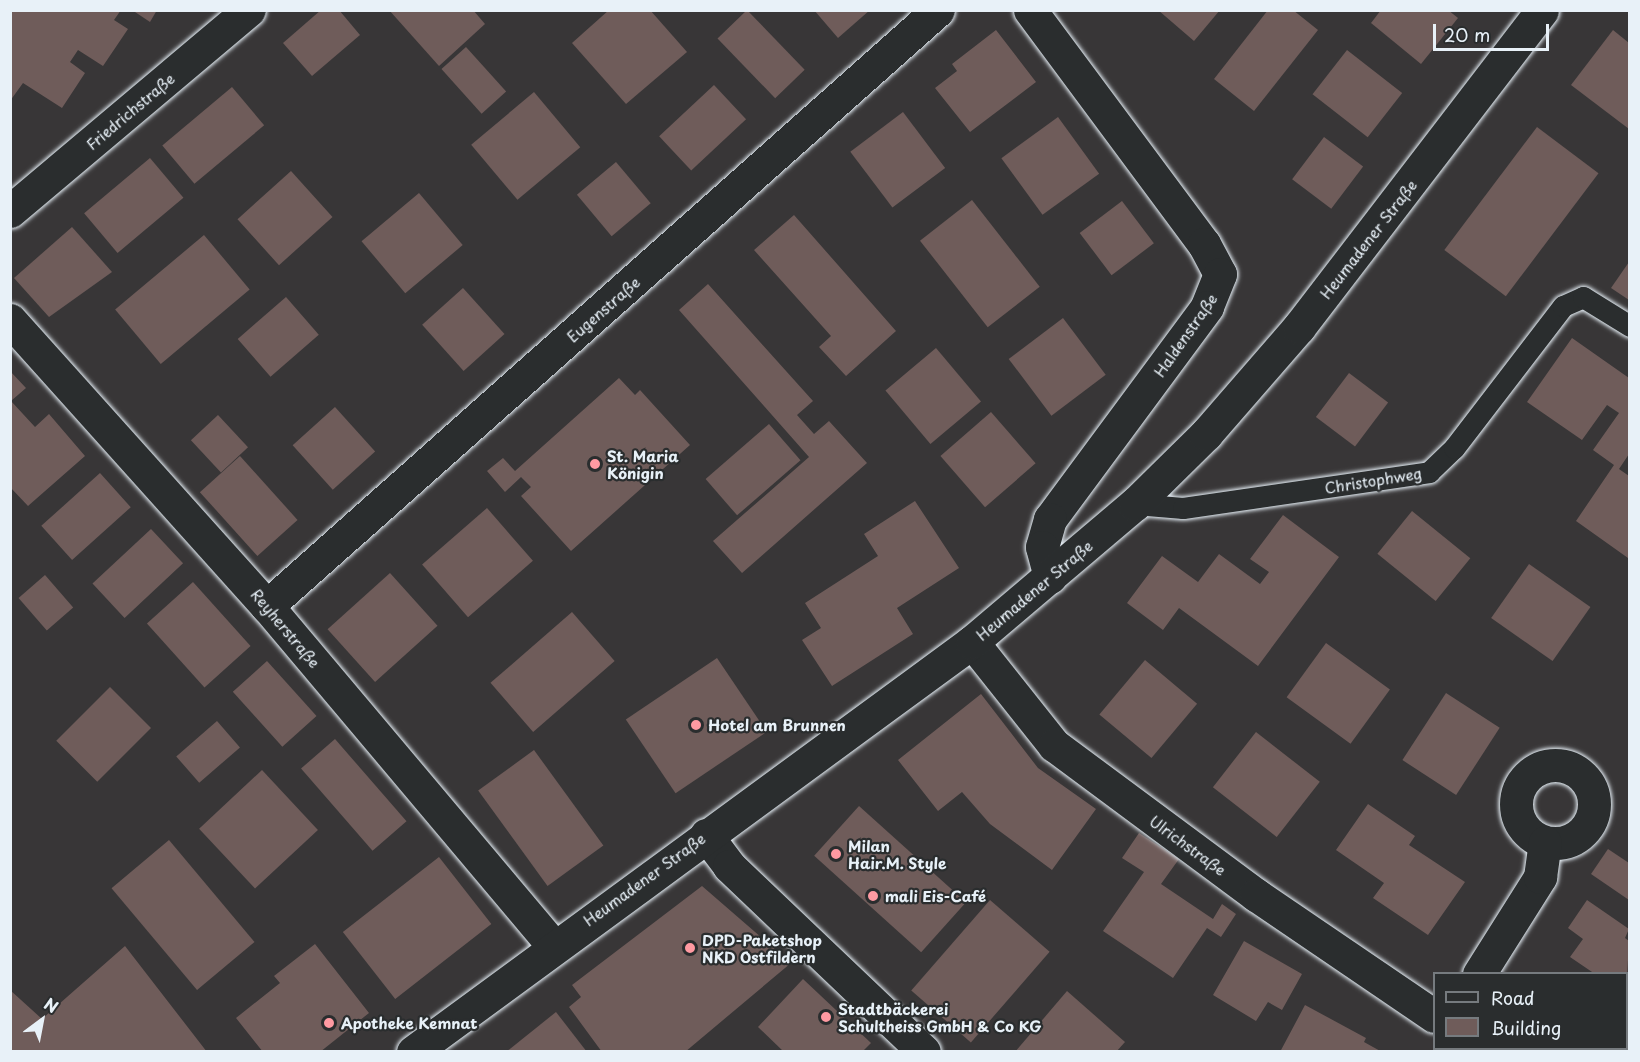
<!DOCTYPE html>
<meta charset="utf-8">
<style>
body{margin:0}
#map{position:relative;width:1640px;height:1062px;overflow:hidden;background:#383637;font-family:"Playpen Sans",sans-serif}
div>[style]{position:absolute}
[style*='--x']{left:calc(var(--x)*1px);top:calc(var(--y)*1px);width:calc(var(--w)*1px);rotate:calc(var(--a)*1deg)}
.building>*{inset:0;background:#6f5c5a;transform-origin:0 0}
.roads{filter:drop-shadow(0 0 2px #e8f1f8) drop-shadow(0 0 2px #e8f1f8)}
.lane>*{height:21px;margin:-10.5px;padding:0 10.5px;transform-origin:10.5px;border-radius:10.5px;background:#2a2d2e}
.street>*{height:33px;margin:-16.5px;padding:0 16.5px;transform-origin:16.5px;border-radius:16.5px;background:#2a2d2e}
.street>.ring{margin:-16.5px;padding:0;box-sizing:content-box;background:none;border:33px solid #2a2d2e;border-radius:50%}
.secondary>*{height:33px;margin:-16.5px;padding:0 16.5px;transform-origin:16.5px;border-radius:16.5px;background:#2a2d2e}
.dots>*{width:16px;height:16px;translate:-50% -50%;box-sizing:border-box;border:3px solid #2a2d2e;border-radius:50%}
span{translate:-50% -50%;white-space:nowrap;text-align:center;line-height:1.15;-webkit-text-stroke:4.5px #2a2d2e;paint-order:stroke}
.street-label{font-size:15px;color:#e8f1f8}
.poi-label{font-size:15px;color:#e8f1f8;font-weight:700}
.left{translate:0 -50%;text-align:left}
.frame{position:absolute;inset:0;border:12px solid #e8f1f8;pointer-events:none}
.legend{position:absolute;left:1433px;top:972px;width:195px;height:78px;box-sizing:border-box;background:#2a2d2e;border:2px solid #767b7f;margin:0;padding:8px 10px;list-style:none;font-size:18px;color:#e8f1f8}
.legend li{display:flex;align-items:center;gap:12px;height:30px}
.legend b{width:30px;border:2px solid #767b7f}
.north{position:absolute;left:12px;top:990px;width:60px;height:60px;-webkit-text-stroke:4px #2a2d2e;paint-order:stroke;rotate:32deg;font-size:16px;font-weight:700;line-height:24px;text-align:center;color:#e8f1f8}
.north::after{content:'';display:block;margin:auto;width:21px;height:27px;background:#e8f1f8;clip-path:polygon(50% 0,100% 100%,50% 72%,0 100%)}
.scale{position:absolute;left:1433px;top:24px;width:116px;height:27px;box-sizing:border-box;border:3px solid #e8f1f8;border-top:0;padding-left:8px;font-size:18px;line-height:21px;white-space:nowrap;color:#e8f1f8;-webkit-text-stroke:4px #2a2d2e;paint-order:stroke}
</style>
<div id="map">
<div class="building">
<div style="clip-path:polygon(18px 10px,121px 10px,114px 20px,128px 29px,103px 66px,78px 50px,70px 62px,85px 73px,62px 108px,23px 83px,10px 101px,10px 12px)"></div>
<div style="clip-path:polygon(132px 10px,157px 10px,150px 22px)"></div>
<div style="clip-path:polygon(321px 10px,339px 10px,360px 35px,312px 76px,283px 43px)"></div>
<div style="clip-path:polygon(389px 10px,473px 10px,485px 24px,439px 66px)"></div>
<div style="clip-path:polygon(609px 10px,650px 10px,687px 52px,626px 104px,572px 43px)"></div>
<div style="left:747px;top:10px;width:83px;height:41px;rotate:46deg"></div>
<div style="clip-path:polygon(814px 10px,870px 10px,838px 38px)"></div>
<div style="clip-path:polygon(1158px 10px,1220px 10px,1194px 41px)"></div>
<div style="clip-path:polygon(1268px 10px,1293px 10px,1318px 30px,1254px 111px,1214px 79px)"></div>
<div style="clip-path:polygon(1381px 10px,1448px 10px,1458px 18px,1421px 64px,1371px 23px)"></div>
<div style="clip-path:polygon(996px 30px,1036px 82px,970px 132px,935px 88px,957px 71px,952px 64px)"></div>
<div style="clip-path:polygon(1613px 30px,1629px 43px,1629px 129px,1571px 85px)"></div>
<div style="left:466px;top:47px;width:60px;height:33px;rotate:48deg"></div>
<div style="left:1347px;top:50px;width:70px;height:56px;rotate:38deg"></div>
<div style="left:714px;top:85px;width:47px;height:75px;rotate:47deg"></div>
<div style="left:232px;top:87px;width:50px;height:91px;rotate:50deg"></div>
<div style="left:534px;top:92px;width:72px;height:82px;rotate:50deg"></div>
<div style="left:903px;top:112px;width:70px;height:66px;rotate:53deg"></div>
<div style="left:1058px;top:117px;width:70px;height:70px;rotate:54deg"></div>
<div style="left:1537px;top:127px;width:77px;height:154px;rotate:37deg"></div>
<div style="left:1324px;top:137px;width:49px;height:53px;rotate:37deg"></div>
<div style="left:150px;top:158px;width:52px;height:86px;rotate:50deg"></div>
<div style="left:616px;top:162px;width:54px;height:51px;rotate:50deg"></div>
<div style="left:291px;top:171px;width:62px;height:72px;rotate:48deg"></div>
<div style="left:419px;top:193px;width:68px;height:75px;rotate:50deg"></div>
<div style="left:972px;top:200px;width:110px;height:66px;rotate:52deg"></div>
<div style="left:1122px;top:201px;width:53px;height:53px;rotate:53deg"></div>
<div style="clip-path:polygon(794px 215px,896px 331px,846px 376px,819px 347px,831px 336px,754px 250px)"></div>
<div style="clip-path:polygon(72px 227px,112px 272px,49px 317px,14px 278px)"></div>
<div style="left:204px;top:235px;width:71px;height:116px;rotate:50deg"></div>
<div style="clip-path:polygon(1629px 262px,1629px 300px,1611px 288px)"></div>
<div style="clip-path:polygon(708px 284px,813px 401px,797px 415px,814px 434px,829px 421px,867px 463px,742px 573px,713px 541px,809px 457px,679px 310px)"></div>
<div style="left:463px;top:288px;width:62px;height:55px;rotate:48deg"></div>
<div style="left:286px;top:297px;width:50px;height:64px;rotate:49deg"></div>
<div style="left:1063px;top:318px;width:71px;height:68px;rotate:53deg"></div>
<div style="clip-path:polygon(1572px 338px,1629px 378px,1629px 454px,1619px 469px,1629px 476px,1628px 558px,1576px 521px,1614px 465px,1593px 450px,1619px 413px,1607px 405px,1582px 440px,1527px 402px)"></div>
<div style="left:936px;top:348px;width:70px;height:66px;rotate:50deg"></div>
<div style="clip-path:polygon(10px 371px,26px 388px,11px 401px,35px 427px,49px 414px,85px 456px,28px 506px,10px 487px)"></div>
<div style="left:1349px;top:373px;width:49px;height:55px;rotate:37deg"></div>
<div style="clip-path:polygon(619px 378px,635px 395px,640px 390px,690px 445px,571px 551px,521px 496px,531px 487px,521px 477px,505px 492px,487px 471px,503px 458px,515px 471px)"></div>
<div style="left:335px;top:407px;width:60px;height:57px;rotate:48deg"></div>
<div style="left:991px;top:412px;width:68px;height:67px;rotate:49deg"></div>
<div style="left:218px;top:415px;width:44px;height:37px;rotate:47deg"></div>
<div style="left:769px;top:424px;width:48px;height:84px;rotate:49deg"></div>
<div style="left:240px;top:456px;width:86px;height:54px;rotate:48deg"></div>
<div style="left:100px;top:473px;width:46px;height:79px;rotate:48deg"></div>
<div style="clip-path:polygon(915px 501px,959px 568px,897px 608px,913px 634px,832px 686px,802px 640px,821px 628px,805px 603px,878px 556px,864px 534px)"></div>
<div style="left:487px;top:508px;width:70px;height:86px;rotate:49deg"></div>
<div style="left:1412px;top:511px;width:75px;height:55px;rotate:39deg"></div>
<div style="clip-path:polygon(1283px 515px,1339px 557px,1258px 666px,1179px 608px,1163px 630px,1127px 603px,1162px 556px,1198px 582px,1219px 554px,1260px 584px,1269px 572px,1250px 559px)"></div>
<div style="left:151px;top:529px;width:47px;height:80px;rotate:47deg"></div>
<div style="left:1529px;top:564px;width:75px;height:66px;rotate:35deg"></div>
<div style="left:390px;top:573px;width:71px;height:84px;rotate:48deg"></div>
<div style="left:45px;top:575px;width:43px;height:35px;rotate:49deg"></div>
<div style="left:193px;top:582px;width:86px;height:62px;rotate:48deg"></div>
<div style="left:572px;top:612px;width:65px;height:108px;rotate:49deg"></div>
<div style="left:1326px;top:643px;width:79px;height:67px;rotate:36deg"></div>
<div style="left:717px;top:658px;width:89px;height:110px;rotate:56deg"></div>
<div style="left:1145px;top:660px;width:68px;height:71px;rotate:40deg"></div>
<div style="left:267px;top:661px;width:74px;height:46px;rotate:48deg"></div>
<div style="left:110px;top:687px;width:58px;height:76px;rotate:45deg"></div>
<div style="left:1446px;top:693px;width:64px;height:80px;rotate:33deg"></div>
<div style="clip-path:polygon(981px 694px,1038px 768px,1096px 809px,1052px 870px,990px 824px,962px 792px,938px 811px,898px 760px)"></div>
<div style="left:217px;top:721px;width:35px;height:54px;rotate:49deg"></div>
<div style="left:1256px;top:732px;width:81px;height:70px;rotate:38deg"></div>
<div style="left:335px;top:739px;width:109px;height:45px;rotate:49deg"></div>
<div style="left:534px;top:750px;width:118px;height:69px;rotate:54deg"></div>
<div style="left:262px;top:770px;width:82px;height:86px;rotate:47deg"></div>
<div style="clip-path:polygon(1368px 804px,1415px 836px,1409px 845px,1465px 882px,1428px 935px,1373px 898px,1384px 883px,1336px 850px)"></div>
<div style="left:859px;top:806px;width:144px;height:67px;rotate:42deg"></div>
<div style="clip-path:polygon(1139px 833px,1179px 859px,1161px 884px,1213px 919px,1222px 904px,1236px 914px,1221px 937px,1207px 928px,1173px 978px,1103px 931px,1144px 872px,1122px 858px)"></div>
<div style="left:169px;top:840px;width:133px;height:75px;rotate:50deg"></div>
<div style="clip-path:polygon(1608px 849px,1629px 863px,1629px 900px,1591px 874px)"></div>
<div style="left:439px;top:857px;width:85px;height:122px;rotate:52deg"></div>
<div style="clip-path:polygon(702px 886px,791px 963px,685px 1052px,602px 1052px,569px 1007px,581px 997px,572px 985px)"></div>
<div style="left:990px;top:900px;width:79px;height:120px;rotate:41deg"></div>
<div style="clip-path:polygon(1587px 900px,1629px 929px,1625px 938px,1629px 941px,1626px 998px,1626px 974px,1595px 974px,1570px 957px,1583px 939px,1568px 928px)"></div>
<div style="clip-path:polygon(1244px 941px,1302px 974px,1282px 1010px,1268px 1002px,1256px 1021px,1213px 995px)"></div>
<div style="clip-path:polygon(315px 944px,369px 1013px,320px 1052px,263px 1052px,236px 1018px,280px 983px,274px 976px)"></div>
<div style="clip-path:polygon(125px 946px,207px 1052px,10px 1052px,10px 990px,42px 1019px)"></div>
<div style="clip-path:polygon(803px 979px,871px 1043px,862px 1052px,784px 1052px,758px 1027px)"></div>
<div style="clip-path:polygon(1067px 991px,1125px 1042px,1116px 1052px,1015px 1052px)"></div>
<div style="clip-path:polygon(1305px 1005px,1366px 1038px,1364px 1042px,1382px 1052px,1280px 1052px)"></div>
<div style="clip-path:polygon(556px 1012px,587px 1052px,506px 1052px)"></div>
</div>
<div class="roads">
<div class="lane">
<div style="--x:1135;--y:504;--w:48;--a:4.8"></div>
<div style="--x:1183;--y:508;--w:249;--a:-8.3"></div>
<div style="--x:1429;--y:472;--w:35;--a:-44"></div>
<div style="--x:1454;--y:448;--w:179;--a:-52.5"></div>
<div style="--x:1563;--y:306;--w:22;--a:-24"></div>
<div style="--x:1583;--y:297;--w:55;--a:31.7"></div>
</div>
<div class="street">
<div style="--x:1030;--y:10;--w:292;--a:53.4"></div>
<div style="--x:1204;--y:244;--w:34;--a:62"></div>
<div style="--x:1220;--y:274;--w:35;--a:112"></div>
<div style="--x:1207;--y:307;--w:264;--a:126.5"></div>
<div style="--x:1050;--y:519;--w:29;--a:106"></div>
<div style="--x:1042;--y:547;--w:31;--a:75"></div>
<div style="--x:10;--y:211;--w:312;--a:-40.1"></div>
<div style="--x:10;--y:320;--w:385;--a:48.1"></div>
<div style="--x:267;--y:606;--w:442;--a:49.9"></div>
<div style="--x:267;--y:606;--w:897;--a:-41.61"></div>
<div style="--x:972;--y:642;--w:132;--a:51.5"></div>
<div style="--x:1054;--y:745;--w:252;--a:36.6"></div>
<div style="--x:1256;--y:895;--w:215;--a:34.2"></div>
<div class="ring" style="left:1516px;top:765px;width:45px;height:45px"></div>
<div style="--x:706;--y:835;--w:39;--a:53"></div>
<div style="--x:729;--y:866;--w:269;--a:43.6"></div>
<div style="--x:1479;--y:974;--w:115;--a:-57.8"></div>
<div style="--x:1540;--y:877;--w:35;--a:-82"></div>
<div style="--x:1483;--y:1048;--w:4;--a:76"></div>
</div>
<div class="secondary">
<div style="--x:413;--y:1052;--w:693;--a:-36.26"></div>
<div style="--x:972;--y:642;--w:214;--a:-40.3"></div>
<div style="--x:1135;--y:504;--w:100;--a:-44.6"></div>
<div style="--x:1206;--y:434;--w:142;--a:-49"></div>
<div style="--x:1299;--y:327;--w:399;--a:-52.5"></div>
</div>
</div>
<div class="dots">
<div style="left:595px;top:464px;background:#ff9aa2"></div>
<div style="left:696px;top:725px;background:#ff9aa2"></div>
<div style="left:836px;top:854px;background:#ff9aa2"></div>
<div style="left:873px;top:896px;background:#ff9aa2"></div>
<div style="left:690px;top:948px;background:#ff9aa2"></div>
<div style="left:826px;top:1017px;background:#ff9aa2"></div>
<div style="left:329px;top:1023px;background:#ff9aa2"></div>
</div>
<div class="street-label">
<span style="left:130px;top:111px;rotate:-40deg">Friedrichstraße</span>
<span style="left:1368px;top:239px;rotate:-52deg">Heumadener Straße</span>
<span style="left:603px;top:309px;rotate:-41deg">Eugenstraße</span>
<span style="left:1185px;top:335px;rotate:-55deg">Haldenstraße</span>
<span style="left:1373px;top:480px;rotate:-9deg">Christophweg</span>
<span style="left:1034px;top:590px;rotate:-40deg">Heumadener Straße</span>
<span style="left:286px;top:628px;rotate:50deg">Reyherstraße</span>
<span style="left:1188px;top:845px;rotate:36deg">Ulrichstraße</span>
<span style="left:644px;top:879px;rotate:-36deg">Heumadener Straße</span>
</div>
<div class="poi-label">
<span class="left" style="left:607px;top:464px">St. Maria<br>Königin</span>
<span class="left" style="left:708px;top:725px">Hotel am Brunnen</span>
<span class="left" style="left:848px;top:854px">Milan<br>Hair.M. Style</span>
<span class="left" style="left:885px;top:896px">mali Eis-Café</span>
<span class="left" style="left:702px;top:948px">DPD-Paketshop<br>NKD Ostfildern</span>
<span class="left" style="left:838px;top:1017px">Stadtbäckerei<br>Schultheiss GmbH &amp; Co KG</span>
<span class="left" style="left:341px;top:1023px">Apotheke Kemnat</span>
</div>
<div class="frame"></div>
<ul class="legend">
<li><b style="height:8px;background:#2a2d2e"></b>Road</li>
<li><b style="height:16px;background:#6f5c5a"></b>Building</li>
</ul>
<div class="north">N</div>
<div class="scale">20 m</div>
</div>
